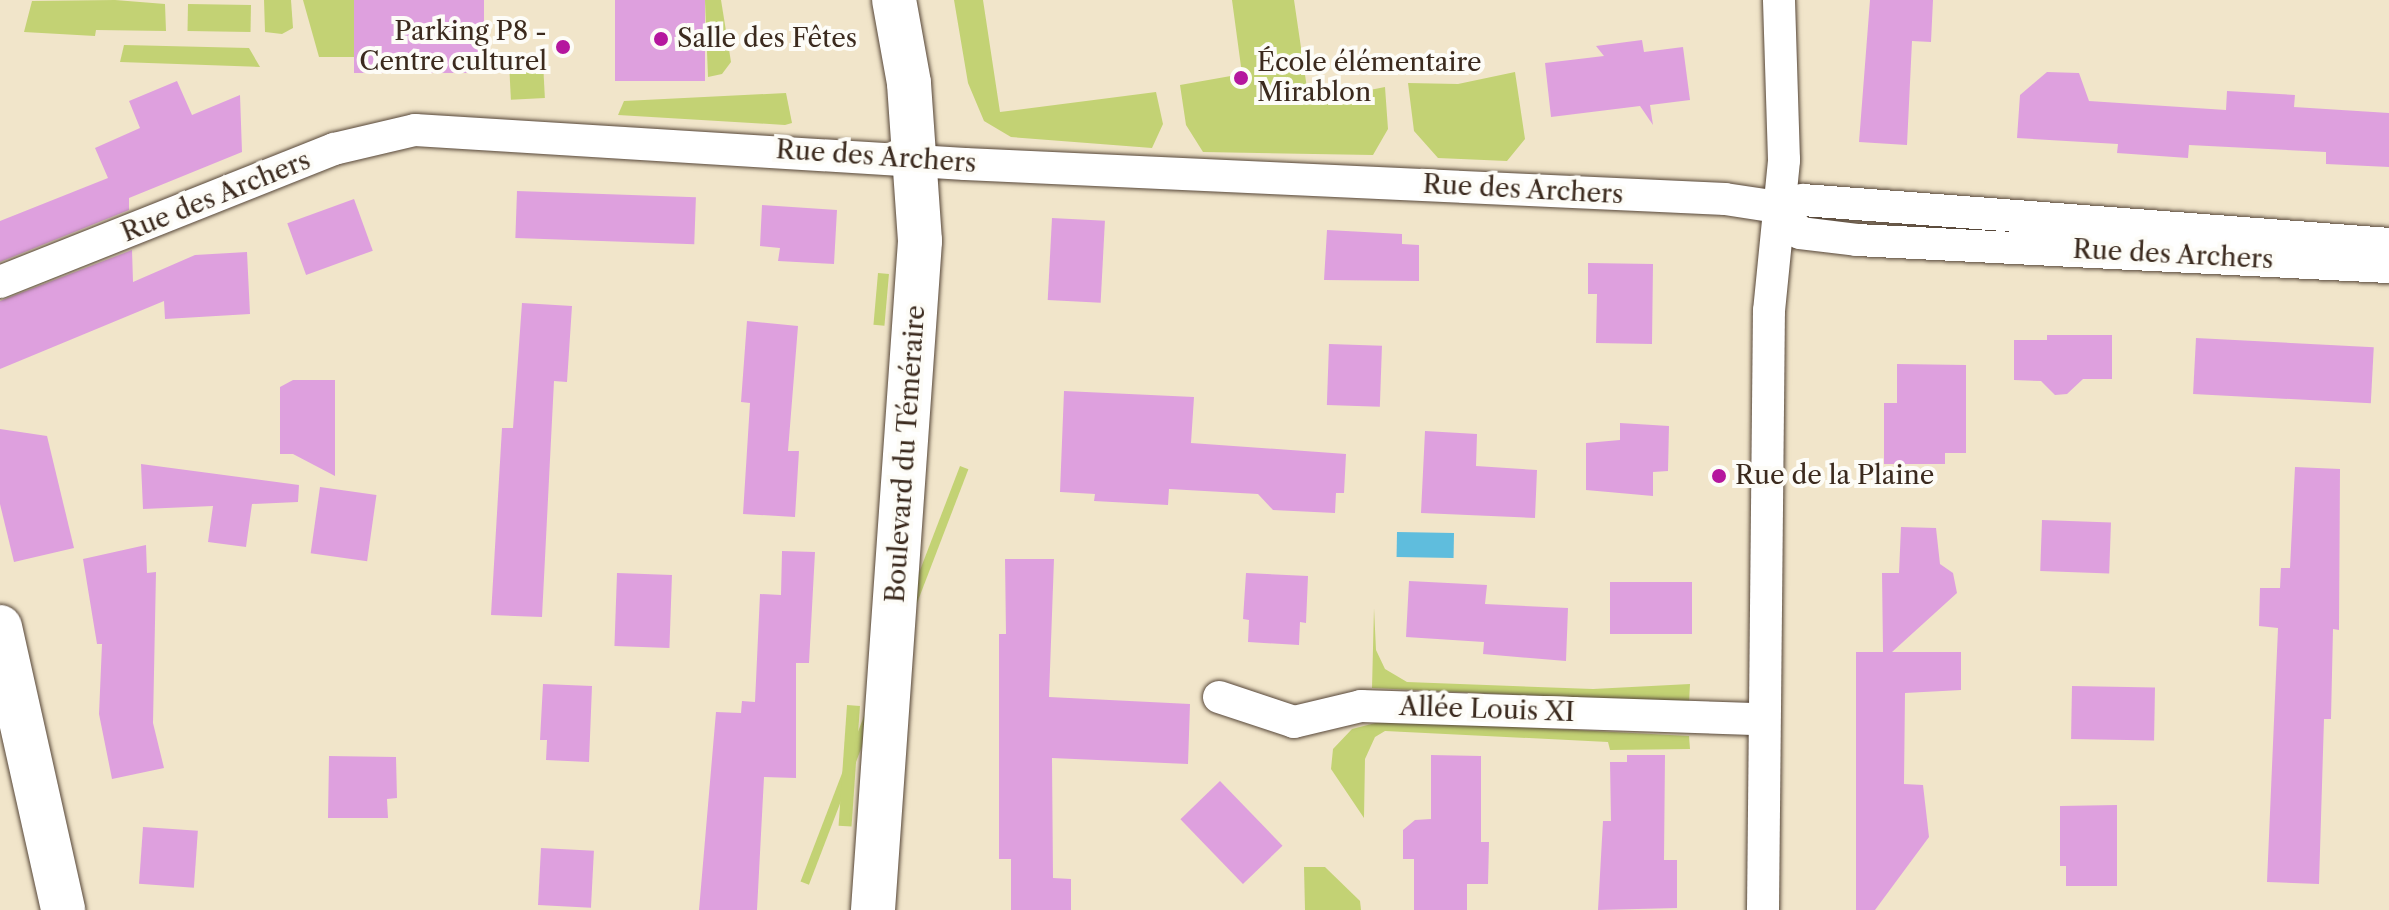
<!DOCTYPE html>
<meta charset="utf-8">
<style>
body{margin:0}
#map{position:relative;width:2389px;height:910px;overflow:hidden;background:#f1e5ca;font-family:"Libre Caslon Text",serif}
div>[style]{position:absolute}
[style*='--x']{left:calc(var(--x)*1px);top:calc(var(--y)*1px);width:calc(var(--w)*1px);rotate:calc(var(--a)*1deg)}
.green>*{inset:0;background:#c3d274;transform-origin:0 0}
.water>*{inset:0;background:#5fbddd;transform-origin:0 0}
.building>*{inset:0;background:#dea0de;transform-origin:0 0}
.roads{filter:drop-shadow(0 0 2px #564638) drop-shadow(0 0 2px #564638)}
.minor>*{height:32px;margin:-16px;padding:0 16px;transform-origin:16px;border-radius:16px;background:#fff}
.secondary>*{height:44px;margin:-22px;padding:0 22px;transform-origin:22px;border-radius:22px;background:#fff}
.dots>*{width:22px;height:22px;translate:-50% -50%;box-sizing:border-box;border:4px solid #fdfcf7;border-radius:50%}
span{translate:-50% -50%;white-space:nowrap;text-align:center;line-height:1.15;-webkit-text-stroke:8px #fdfcf7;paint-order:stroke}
.poi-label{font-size:26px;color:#3b2a1e}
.right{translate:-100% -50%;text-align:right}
.left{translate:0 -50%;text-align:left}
.street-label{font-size:26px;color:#3b2a1e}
</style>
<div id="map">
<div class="green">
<div style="clip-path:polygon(115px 0,165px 4px,166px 31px,96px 30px,95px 36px,24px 32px,32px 1px)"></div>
<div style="clip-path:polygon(291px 0,293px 28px,282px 34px,265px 32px,264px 0)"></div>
<div style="clip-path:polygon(303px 0,354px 0,356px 57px,319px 57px)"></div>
<div style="clip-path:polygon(705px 0,721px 0,731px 62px,722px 74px,708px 77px)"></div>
<div style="clip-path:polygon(954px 0,983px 0,1000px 112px,1156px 92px,1163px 124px,1152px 148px,1011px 137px,984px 121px,968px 83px)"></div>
<div style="clip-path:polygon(1232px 0,1294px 0,1309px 102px,1385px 87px,1388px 129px,1373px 155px,1203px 152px,1186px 125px,1180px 85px,1242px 74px)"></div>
<div style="left:188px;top:4px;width:63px;height:27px;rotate:1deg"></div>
<div style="clip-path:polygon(124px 45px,249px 48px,260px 67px,120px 62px)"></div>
<div style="left:543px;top:62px;width:36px;height:34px;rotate:87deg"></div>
<div style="clip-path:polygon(1515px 72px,1525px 139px,1507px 161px,1438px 158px,1414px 131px,1408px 83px,1458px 84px)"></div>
<div style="clip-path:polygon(786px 93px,792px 123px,785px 125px,618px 115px,624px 101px)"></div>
<div style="left:878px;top:273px;width:11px;height:52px;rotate:5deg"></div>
<div style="left:960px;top:466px;width:9px;height:445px;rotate:21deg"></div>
<div style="clip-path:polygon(1374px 608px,1376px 650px,1385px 669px,1407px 682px,1593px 689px,1690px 684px,1689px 703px,1372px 688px)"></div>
<div style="left:847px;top:705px;width:13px;height:121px;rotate:4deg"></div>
<div style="clip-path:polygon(1387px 720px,1689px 736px,1690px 749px,1610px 750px,1608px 742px,1385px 731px,1375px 737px,1365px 759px,1364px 818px,1331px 769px,1333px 749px,1352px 729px)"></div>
<div style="clip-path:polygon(1304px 867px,1325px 867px,1360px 901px,1361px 910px,1305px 910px)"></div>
</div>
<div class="water">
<div style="left:1397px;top:532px;width:57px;height:25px;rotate:1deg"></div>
</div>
<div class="building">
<div style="left:354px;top:0;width:130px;height:73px"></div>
<div style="left:615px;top:0;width:90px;height:81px"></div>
<div style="clip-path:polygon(1870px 0,1933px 0,1931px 42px,1912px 41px,1907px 145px,1859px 142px)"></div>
<div style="clip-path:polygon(1642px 40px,1644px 52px,1683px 47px,1690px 100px,1650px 105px,1653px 125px,1640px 106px,1551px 117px,1545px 63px,1604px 56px,1596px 46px)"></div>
<div style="clip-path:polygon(2047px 72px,2079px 73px,2089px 101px,2226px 110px,2227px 91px,2295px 95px,2294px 107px,2389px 113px,2389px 167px,2326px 164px,2326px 152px,2189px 145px,2188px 158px,2117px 153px,2118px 144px,2017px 138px,2020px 95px)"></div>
<div style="clip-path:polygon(177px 81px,192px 115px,240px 95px,242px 152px,129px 198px,129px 210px,0 262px,0 221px,108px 178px,95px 148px,140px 128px,129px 101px)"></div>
<div style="left:517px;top:191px;width:179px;height:47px;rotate:2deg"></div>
<div style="left:354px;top:199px;width:55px;height:71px;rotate:70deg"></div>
<div style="clip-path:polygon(762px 205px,837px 210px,834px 264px,778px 261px,780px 248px,760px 246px)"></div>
<div style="left:1052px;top:218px;width:53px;height:82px;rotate:3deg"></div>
<div style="clip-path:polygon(1327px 230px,1402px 234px,1402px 244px,1419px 245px,1419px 281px,1324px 280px)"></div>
<div style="clip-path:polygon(132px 250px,133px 282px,195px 255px,247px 252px,250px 314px,165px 319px,164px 301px,0 369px,0 301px)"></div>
<div style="clip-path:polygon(1588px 263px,1653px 264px,1652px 344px,1596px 343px,1597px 294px,1588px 294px)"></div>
<div style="clip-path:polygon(522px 303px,572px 306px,567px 382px,554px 381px,542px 617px,491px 615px,502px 428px,513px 428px)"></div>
<div style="clip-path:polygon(747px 321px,798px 326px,788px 451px,799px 451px,795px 517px,743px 514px,750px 403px,741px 402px)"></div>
<div style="clip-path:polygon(2047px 335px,2112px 335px,2112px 379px,2083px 379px,2067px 394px,2055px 395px,2041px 381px,2014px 380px,2014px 340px,2047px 340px)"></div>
<div style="left:2196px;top:338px;width:178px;height:56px;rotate:3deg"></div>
<div style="left:1329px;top:344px;width:53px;height:61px;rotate:2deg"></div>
<div style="clip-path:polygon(1897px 364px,1966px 365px,1966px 453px,1945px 453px,1945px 464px,1884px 464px,1884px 403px,1897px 403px)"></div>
<div style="clip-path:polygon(293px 380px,335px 380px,335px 476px,293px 454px,280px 454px,280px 387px)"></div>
<div style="clip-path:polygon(1064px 391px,1194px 397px,1191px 443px,1346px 454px,1344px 493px,1336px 493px,1335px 513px,1273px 510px,1258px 494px,1169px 489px,1168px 505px,1094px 501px,1095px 494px,1060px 492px)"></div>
<div style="clip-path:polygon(1620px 423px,1669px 426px,1668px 471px,1653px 472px,1653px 496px,1586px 490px,1586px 443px,1620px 440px)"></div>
<div style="clip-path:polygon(0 429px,47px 436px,74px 548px,14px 562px,0 504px)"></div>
<div style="clip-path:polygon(1425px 431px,1477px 434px,1476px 466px,1537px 470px,1535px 518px,1421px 513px)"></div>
<div style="clip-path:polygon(141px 464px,299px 485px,298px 502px,252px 504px,246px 547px,208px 542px,213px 506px,143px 509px)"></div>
<div style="clip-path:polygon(2295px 467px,2340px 469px,2339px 630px,2333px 629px,2331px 719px,2324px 719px,2319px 884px,2267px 882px,2278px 628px,2259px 626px,2260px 588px,2280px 588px,2281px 568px,2290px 568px)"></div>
<div style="left:320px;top:487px;width:57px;height:67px;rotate:8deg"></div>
<div style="left:2042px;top:520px;width:69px;height:51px;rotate:2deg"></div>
<div style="clip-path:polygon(1901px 527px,1936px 528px,1940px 564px,1953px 573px,1957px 593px,1892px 652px,1961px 652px,1961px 690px,1905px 693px,1904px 784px,1923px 785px,1929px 837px,1875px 910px,1856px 910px,1856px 652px,1883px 652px,1882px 573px,1899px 573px)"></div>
<div style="clip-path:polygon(146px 545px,147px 573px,156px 572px,153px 723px,164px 768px,112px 779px,99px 714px,102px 644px,97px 644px,83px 559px)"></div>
<div style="clip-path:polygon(782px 551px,815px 552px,809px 663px,796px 663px,796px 778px,764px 777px,757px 910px,699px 910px,716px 712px,741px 713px,742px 701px,755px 702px,760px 594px,781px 595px)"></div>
<div style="clip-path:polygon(1005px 559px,1054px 559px,1049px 697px,1190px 704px,1188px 764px,1052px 758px,1053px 878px,1071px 879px,1071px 910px,1011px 910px,1011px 859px,999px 859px,999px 634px,1006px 634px)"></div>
<div style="left:617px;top:573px;width:55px;height:73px;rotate:2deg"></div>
<div style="clip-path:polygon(1246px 573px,1308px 576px,1306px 623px,1300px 622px,1299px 645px,1248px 642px,1249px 620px,1243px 619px)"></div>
<div style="clip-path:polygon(1409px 581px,1487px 585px,1485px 604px,1568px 608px,1566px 661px,1483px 654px,1484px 642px,1406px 637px)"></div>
<div style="left:1610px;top:582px;width:82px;height:52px"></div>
<div style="clip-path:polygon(543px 684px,592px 686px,589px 762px,546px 760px,547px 740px,540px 740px)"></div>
<div style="left:2072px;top:686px;width:83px;height:53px;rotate:1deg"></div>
<div style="clip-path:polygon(1431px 755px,1481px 756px,1481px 842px,1489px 842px,1488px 884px,1467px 884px,1467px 910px,1414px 910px,1414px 859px,1403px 859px,1403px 830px,1415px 820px,1431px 819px)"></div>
<div style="clip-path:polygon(1627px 755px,1665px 755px,1664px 860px,1677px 860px,1677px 908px,1598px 910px,1603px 821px,1611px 821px,1610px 762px,1627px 762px)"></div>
<div style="clip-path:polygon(329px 756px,396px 757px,397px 798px,387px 799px,388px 818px,328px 818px)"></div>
<div style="left:1220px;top:781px;width:90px;height:55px;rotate:46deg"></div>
<div style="clip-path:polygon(2117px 805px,2117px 886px,2066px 886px,2066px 866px,2060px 866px,2060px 806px)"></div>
<div style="left:143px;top:827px;width:55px;height:57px;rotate:4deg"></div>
<div style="left:541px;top:848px;width:53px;height:57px;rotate:3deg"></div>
</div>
<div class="roads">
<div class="minor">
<div style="--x:1778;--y:207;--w:34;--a:50"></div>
<div style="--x:1800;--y:233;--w:57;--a:7"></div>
<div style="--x:1857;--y:240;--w:533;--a:2.91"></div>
<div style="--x:0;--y:282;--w:360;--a:-21.7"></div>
<div style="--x:334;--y:149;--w:83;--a:-13.2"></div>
<div style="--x:415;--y:130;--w:551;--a:3.54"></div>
<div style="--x:965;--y:164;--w:761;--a:2.64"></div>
<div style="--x:1725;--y:199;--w:54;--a:8.6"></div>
<div style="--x:1778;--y:207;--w:26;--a:-16"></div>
<div style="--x:1803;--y:200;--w:588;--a:4.29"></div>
<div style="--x:1219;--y:697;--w:79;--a:18.4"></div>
<div style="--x:1294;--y:722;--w:69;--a:-13.4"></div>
<div style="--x:1361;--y:706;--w:400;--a:1.9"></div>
<div style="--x:1763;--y:910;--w:599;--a:-89.43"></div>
<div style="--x:1769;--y:311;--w:152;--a:-84.3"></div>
<div style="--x:1784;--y:160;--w:160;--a:-91.8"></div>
</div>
<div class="secondary">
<div style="--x:0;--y:627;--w:290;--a:77.4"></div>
<div style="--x:873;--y:910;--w:671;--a:-85.98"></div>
<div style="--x:920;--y:241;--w:158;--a:-94"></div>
<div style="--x:909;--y:83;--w:84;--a:-100.2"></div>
</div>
</div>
<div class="dots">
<div style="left:661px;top:39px;background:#b5179e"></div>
<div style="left:563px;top:47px;background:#b5179e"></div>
<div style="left:1241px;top:78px;background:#b5179e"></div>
<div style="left:1719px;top:476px;background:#b5179e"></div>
</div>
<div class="poi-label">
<span class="right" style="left:547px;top:47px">Parking P8 -<br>Centre culturel</span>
<span class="left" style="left:677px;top:39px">Salle des Fêtes</span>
<span class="left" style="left:1257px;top:78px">École élémentaire<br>Mirablon</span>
<span class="left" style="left:1735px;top:476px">Rue de la Plaine</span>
</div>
<div class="street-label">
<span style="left:876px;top:157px;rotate:4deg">Rue des Archers</span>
<span style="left:1523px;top:190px;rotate:3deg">Rue des Archers</span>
<span style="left:216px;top:197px;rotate:-22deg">Rue des Archers</span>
<span style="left:2173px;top:255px;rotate:3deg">Rue des Archers</span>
<span style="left:906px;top:454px;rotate:-86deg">Boulevard du Téméraire</span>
<span style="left:1487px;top:710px;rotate:2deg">Allée Louis XI</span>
</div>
</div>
